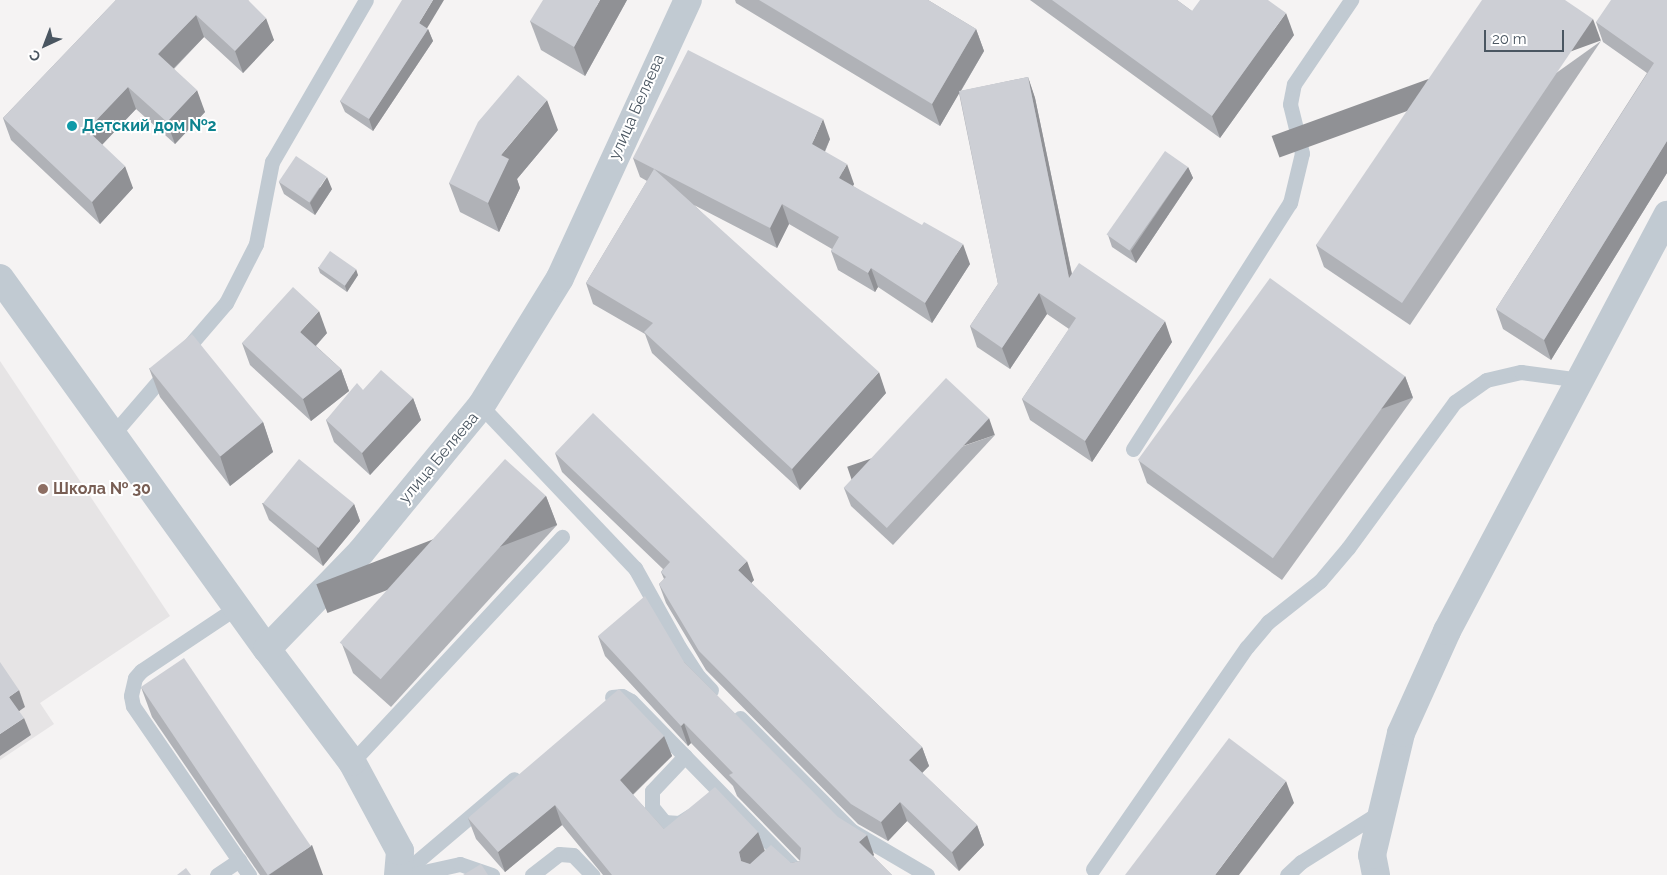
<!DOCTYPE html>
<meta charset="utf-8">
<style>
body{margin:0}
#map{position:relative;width:1667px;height:875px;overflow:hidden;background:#f5f3f3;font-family:Raleway,sans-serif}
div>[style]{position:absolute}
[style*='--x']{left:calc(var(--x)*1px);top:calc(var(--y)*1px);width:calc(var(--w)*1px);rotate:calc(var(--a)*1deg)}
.education>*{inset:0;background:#e6e4e5}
.service>*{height:15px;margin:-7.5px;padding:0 7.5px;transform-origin:7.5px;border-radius:7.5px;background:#c1cad2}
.minor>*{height:28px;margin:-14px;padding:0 14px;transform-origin:14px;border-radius:14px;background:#c1cad2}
.wall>*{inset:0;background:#b0b2b7}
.shaded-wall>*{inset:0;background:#909195;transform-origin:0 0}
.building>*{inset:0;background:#cdcfd5;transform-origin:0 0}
.dots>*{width:14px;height:14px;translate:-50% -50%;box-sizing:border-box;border:2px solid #fff;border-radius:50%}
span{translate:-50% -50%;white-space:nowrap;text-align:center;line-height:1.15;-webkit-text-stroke:4px #fff;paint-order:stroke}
.street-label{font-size:16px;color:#4a5661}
.culture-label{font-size:16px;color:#0d838f;font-weight:700}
.left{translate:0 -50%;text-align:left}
.education-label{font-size:16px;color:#785e54;font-weight:700}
.north{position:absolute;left:20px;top:20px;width:50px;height:50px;-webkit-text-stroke:4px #fff;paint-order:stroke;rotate:223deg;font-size:14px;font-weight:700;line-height:20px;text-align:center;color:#4a5661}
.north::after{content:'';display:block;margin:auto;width:18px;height:22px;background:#4a5661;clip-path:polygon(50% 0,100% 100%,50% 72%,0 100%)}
.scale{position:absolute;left:1484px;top:30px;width:80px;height:22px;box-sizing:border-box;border:2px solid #4a5661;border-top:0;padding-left:6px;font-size:15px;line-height:18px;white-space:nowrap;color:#4a5661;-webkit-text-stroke:4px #fff;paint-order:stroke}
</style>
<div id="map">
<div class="education">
<div style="clip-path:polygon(0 361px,170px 616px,40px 703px,54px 724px,0 760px)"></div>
</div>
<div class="service">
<div style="--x:481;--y:406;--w:224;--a:46.5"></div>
<div style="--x:635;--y:568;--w:90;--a:60.9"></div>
<div style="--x:679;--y:647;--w:35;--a:57"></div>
<div style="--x:698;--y:676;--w:19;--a:47"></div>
<div style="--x:114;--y:433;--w:172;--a:-49.3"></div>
<div style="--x:226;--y:303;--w:66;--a:-63"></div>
<div style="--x:256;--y:244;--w:84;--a:-79"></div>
<div style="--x:272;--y:162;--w:187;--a:-59.9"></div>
<div style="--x:1133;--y:449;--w:292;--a:-57.5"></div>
<div style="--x:1290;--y:203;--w:51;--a:-76.5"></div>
<div style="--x:1302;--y:153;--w:50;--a:-103.8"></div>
<div style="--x:1290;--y:104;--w:20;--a:-79"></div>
<div style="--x:1294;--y:84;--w:102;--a:-55.8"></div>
<div style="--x:237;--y:607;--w:115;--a:146.3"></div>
<div style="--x:141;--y:671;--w:9;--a:131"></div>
<div style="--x:135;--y:678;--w:18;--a:103"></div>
<div style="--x:131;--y:696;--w:10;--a:79"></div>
<div style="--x:133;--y:706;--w:205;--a:55.5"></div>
<div style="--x:612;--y:697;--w:10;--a:-6"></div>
<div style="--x:622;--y:696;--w:10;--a:29"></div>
<div style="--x:631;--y:701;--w:243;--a:45.7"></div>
<div style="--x:740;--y:718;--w:159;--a:45.3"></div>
<div style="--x:852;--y:831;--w:87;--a:30.4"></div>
<div style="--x:685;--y:756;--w:48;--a:133.3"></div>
<div style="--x:652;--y:791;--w:16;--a:90"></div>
<div style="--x:652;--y:807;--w:19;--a:51"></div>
<div style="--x:664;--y:822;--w:15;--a:4"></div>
<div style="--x:679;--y:823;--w:13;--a:-32"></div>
<div style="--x:352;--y:762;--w:308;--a:-47"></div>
<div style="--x:1093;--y:869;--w:270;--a:-55.3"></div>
<div style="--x:1247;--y:647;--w:33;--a:-50"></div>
<div style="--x:1268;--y:622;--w:66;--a:-38.3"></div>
<div style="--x:1320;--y:581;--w:43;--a:-49.7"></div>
<div style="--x:1348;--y:548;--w:181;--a:-53.8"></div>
<div style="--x:1455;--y:402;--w:38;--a:-35"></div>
<div style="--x:1486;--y:380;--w:36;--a:-13"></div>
<div style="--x:1521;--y:372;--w:60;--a:7.7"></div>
<div style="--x:217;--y:875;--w:27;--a:-34"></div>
<div style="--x:401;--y:875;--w:148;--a:-40.3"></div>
<div style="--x:410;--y:875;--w:51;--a:-12.4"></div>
<div style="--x:460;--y:864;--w:34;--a:19"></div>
<div style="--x:532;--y:875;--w:34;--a:-38"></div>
<div style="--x:559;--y:854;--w:14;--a:4"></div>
<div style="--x:573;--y:855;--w:28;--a:46"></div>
<div style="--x:1287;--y:875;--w:19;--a:-43"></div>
<div style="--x:1301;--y:862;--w:96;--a:-32.2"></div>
</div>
<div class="minor">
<div style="--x:0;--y:278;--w:457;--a:54.3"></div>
<div style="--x:398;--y:875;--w:24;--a:-85"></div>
<div style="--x:400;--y:851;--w:101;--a:-118.3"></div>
<div style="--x:352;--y:762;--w:141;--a:-127"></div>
<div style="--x:267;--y:649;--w:135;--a:-45.9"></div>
<div style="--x:361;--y:552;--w:189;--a:-50.6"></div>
<div style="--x:481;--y:406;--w:150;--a:-58.3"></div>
<div style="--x:560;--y:278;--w:306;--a:-65.3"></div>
<div style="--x:1376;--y:875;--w:20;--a:-101"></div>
<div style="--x:1372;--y:855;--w:125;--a:-76.6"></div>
<div style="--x:1401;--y:733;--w:112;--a:-65.7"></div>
<div style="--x:1447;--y:631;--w:471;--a:-62.1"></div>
</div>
<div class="wall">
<div style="clip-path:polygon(116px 0,248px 0,274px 40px,243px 73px,204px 37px,174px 69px,205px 112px,175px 144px,136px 109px,102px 145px,133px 188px,100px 224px,11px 140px,3px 118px)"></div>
<div style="clip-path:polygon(627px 0,585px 76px,541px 50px,530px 21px)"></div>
<div style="clip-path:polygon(735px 0,928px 0,976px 29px,984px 51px,961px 91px,1028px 77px,1035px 98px,1072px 274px,1172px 342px,1092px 462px,1030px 420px,1022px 399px,1069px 329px,1047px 314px,1010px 369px,977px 347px,970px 326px,998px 284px,959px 93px,940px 126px,736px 3px)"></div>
<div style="clip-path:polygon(1030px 0,1177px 0,1192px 11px,1294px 35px,1220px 138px)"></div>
<div style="clip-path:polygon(1667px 0,1667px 173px,1551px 360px,1503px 329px,1496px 309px,1647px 73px,1603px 42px,1596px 22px)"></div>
<div style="clip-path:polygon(427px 29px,428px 29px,433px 41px,373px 131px,345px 112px,340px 101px)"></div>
<div style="clip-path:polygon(1601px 41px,1410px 325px,1324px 267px,1316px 245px)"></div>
<div style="clip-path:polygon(558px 130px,517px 179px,520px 188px,499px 232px,460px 212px,449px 183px)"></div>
<div style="clip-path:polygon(830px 139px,825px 152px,854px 184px,853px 186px,970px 264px,932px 323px,878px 287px,875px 292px,838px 270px,831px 251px,832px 249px,789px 224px,777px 248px,694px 205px,886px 393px,800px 490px,652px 353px,645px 334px,593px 304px,586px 283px,647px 181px,640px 177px,633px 158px)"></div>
<div style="clip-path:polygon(1188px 167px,1193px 178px,1136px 263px,1112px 247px,1108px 235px)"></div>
<div style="clip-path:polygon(279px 182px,332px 189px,315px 215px,284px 194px)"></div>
<div style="clip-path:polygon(318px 267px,358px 275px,347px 292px,320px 273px)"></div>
<div style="clip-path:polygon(327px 333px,316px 346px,341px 369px,349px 391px,311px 421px,250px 365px,242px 343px)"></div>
<div style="clip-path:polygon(149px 368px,263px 422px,273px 452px,230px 486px,160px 397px)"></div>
<div style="clip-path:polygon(1405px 376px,1413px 398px,1282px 580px,1147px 483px,1139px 461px)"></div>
<div style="clip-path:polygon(363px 390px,413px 398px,421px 420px,370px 475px,334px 442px,326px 420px)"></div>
<div style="clip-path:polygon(995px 435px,893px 545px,851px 506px,844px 488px)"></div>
<div style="clip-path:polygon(555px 453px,754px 580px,751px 583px,922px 747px,929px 766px,922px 773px,977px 825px,984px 845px,959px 871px,907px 821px,888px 841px,858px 824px,706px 670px,666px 603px,659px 584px,664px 579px,661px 572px,663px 569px,562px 472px)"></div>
<div style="clip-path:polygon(546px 496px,557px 525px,391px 707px,353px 673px,342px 644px)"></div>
<div style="clip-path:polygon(262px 503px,354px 504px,360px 521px,323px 566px,269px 520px)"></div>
<div style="clip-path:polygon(598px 636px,684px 662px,874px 855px,873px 856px,892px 875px,603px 875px,562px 825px,505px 872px,476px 839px,468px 818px,664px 736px,672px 756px,633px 795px,664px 829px,758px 832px,765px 851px,791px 863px,800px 861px,737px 796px,733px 786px,691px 743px,688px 746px,605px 656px)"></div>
<div style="clip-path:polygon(141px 687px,323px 875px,260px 875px,152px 717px)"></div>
</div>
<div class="shaded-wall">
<div style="clip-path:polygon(433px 0,444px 0,423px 35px,419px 23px)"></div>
<div style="clip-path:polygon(600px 0,627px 0,585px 76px,574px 47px)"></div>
<div style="clip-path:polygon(1286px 13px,1294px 35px,1220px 138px,1212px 116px)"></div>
<div style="clip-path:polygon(196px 15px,204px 37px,166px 76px,158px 54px)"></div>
<div style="clip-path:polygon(266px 18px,274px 40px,243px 73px,235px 51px)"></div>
<div style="left:1593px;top:19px;width:23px;height:342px;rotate:70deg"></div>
<div style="clip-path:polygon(428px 29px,433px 41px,373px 131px,369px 119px)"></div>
<div style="clip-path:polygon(976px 29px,984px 51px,940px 126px,932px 104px)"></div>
<div style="clip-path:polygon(1028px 77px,1035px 98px,1077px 299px,1069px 278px)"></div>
<div style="clip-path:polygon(128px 87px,136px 109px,95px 152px,87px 130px)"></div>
<div style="clip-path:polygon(197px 90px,205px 112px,175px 144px,167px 122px)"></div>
<div style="clip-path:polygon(547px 100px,558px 130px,517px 179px,520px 188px,499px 232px,488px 203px,501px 155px)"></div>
<div style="clip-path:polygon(823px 119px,830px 139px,819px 164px,812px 144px)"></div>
<div style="clip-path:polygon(1667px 141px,1667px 173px,1551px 360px,1544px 340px)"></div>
<div style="clip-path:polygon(847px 164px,854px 184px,846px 198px,839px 178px)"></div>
<div style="clip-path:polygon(125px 166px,133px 188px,100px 224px,92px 202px)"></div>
<div style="clip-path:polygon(1188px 167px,1193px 178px,1136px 263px,1131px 251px)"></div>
<div style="clip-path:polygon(327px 177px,332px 189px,315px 215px,310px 203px)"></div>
<div style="clip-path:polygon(782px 204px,789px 224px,777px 248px,770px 228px)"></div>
<div style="clip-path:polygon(963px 244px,970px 264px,932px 323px,925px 303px)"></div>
<div style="clip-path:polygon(871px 268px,878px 287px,875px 292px,868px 273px)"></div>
<div style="clip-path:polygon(356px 269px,358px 275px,347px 292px,345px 286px)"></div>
<div style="clip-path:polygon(1039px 293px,1047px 314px,1010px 369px,1002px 348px)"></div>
<div style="clip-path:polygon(319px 311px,327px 333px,308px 354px,300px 332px)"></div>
<div style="clip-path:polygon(1165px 321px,1172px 342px,1092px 462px,1085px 441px)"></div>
<div style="clip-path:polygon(341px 369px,349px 391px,311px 421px,303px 399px)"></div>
<div style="clip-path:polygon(879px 372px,886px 393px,800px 490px,792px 469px)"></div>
<div style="left:1405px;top:376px;width:23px;height:224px;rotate:70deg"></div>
<div style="clip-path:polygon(413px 398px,421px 420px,370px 475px,362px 453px)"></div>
<div style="left:989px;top:418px;width:18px;height:150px;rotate:71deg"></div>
<div style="clip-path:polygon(263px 422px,273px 452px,230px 486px,220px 456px)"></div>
<div style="left:546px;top:496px;width:31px;height:246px;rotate:69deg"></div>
<div style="clip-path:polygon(354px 504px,360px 521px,323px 566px,317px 548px)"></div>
<div style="clip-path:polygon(747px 561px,754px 580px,745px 590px,738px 570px)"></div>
<div style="clip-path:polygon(19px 690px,25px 707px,15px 714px,9px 697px)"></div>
<div style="clip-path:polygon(24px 718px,31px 735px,0 756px,0 734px)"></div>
<div style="clip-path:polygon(684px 723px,691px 743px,688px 746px,681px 726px)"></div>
<div style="clip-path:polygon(664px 736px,672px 756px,627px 800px,620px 780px)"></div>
<div style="clip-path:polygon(922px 747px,929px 766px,916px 779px,909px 760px)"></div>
<div style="clip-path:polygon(1286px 781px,1294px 803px,1239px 875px,1215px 875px)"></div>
<div style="clip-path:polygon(900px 802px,907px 821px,888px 841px,881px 822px)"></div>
<div style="clip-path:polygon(555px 805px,562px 825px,505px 872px,498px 852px)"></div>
<div style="clip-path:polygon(977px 825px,984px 845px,959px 871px,952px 852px)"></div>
<div style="clip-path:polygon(758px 832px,765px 852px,747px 875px,741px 861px,739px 852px)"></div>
<div style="clip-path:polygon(867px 835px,874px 855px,866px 863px,859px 842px)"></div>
<div style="clip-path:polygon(312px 845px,323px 875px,269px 875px)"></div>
</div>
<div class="building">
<div style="clip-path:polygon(116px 0,248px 0,266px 18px,235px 51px,196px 15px,158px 54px,197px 90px,167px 122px,128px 87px,87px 130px,125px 166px,92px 202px,3px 118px)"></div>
<div style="clip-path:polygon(402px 0,433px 0,419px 23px,428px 29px,369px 119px,340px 101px)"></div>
<div style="clip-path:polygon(543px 0,600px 0,574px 47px,530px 21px)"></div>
<div style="clip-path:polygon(759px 0,928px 0,976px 29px,932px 104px)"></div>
<div style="clip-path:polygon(1052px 0,1177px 0,1192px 11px,1200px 0,1268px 0,1286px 13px,1212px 116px)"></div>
<div style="clip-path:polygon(1482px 0,1565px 0,1593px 19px,1402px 303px,1316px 245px)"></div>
<div style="clip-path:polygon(1611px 0,1667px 0,1667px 141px,1544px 340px,1496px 309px,1654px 63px,1596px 22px)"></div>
<div style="clip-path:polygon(688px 50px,823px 119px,812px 144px,847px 164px,839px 178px,922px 225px,924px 222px,963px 244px,925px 303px,871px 268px,868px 273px,831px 251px,839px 237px,782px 204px,770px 228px,633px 158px)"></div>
<div style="clip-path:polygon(518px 75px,547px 100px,501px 155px,509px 159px,488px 203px,449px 183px,478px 122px)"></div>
<div style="clip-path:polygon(1028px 77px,1069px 278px,1079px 263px,1165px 321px,1085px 441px,1022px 399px,1076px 318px,1039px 293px,1002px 348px,970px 326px,998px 284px,959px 91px)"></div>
<div style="left:1165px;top:151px;width:28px;height:102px;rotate:35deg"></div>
<div style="left:296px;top:156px;width:37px;height:31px;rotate:34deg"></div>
<div style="clip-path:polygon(654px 169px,879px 372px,792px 469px,644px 332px,653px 323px,586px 283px)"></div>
<div style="left:330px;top:251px;width:32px;height:20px;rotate:35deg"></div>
<div style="left:1270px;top:278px;width:167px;height:225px;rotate:36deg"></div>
<div style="clip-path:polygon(293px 287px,319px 311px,300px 332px,341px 369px,303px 399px,242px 343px)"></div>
<div style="left:192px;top:334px;width:113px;height:55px;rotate:51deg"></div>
<div style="clip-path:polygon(381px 370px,413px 398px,362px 453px,326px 420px,357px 383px,363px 390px)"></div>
<div style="left:946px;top:378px;width:59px;height:150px;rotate:43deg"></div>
<div style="clip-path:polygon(593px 413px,747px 561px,738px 570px,922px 747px,909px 760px,977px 825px,952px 852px,900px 802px,881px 822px,851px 804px,699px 651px,659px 584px,666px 577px,661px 572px,670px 562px,555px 453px)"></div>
<div style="left:299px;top:459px;width:71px;height:57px;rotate:39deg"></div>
<div style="left:505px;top:459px;width:55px;height:247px;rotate:42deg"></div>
<div style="clip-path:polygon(645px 596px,684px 662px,838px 817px,867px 835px,859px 842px,892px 875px,612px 875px,555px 805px,498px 852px,468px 818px,619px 689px,664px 736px,620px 780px,664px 829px,715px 787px,758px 832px,739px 852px,741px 861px,750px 864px,771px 845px,791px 863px,800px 861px,801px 848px,729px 775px,733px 773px,684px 723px,681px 726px,598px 636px)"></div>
<div style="left:184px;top:658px;width:227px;height:52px;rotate:56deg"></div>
<div style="clip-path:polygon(0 662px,19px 690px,9px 697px,24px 718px,0 734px)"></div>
<div style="clip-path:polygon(1229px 738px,1286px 781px,1215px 875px,1125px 875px)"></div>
<div style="clip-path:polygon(481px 864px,488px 875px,463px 875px)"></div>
<div style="clip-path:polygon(186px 868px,191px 875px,177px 875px)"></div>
</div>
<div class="dots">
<div style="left:72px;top:126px;background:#0f9aa8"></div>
<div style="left:43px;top:489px;background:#8d6e63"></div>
</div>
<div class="street-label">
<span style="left:637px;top:107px;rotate:-66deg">улица Беляева</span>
<span style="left:439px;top:458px;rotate:-50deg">улица Беляева</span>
</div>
<div class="culture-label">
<span class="left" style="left:82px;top:126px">Детский дом №2</span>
</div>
<div class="education-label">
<span class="left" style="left:53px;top:489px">Школа № 30</span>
</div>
<div class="north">С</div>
<div class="scale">20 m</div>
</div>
